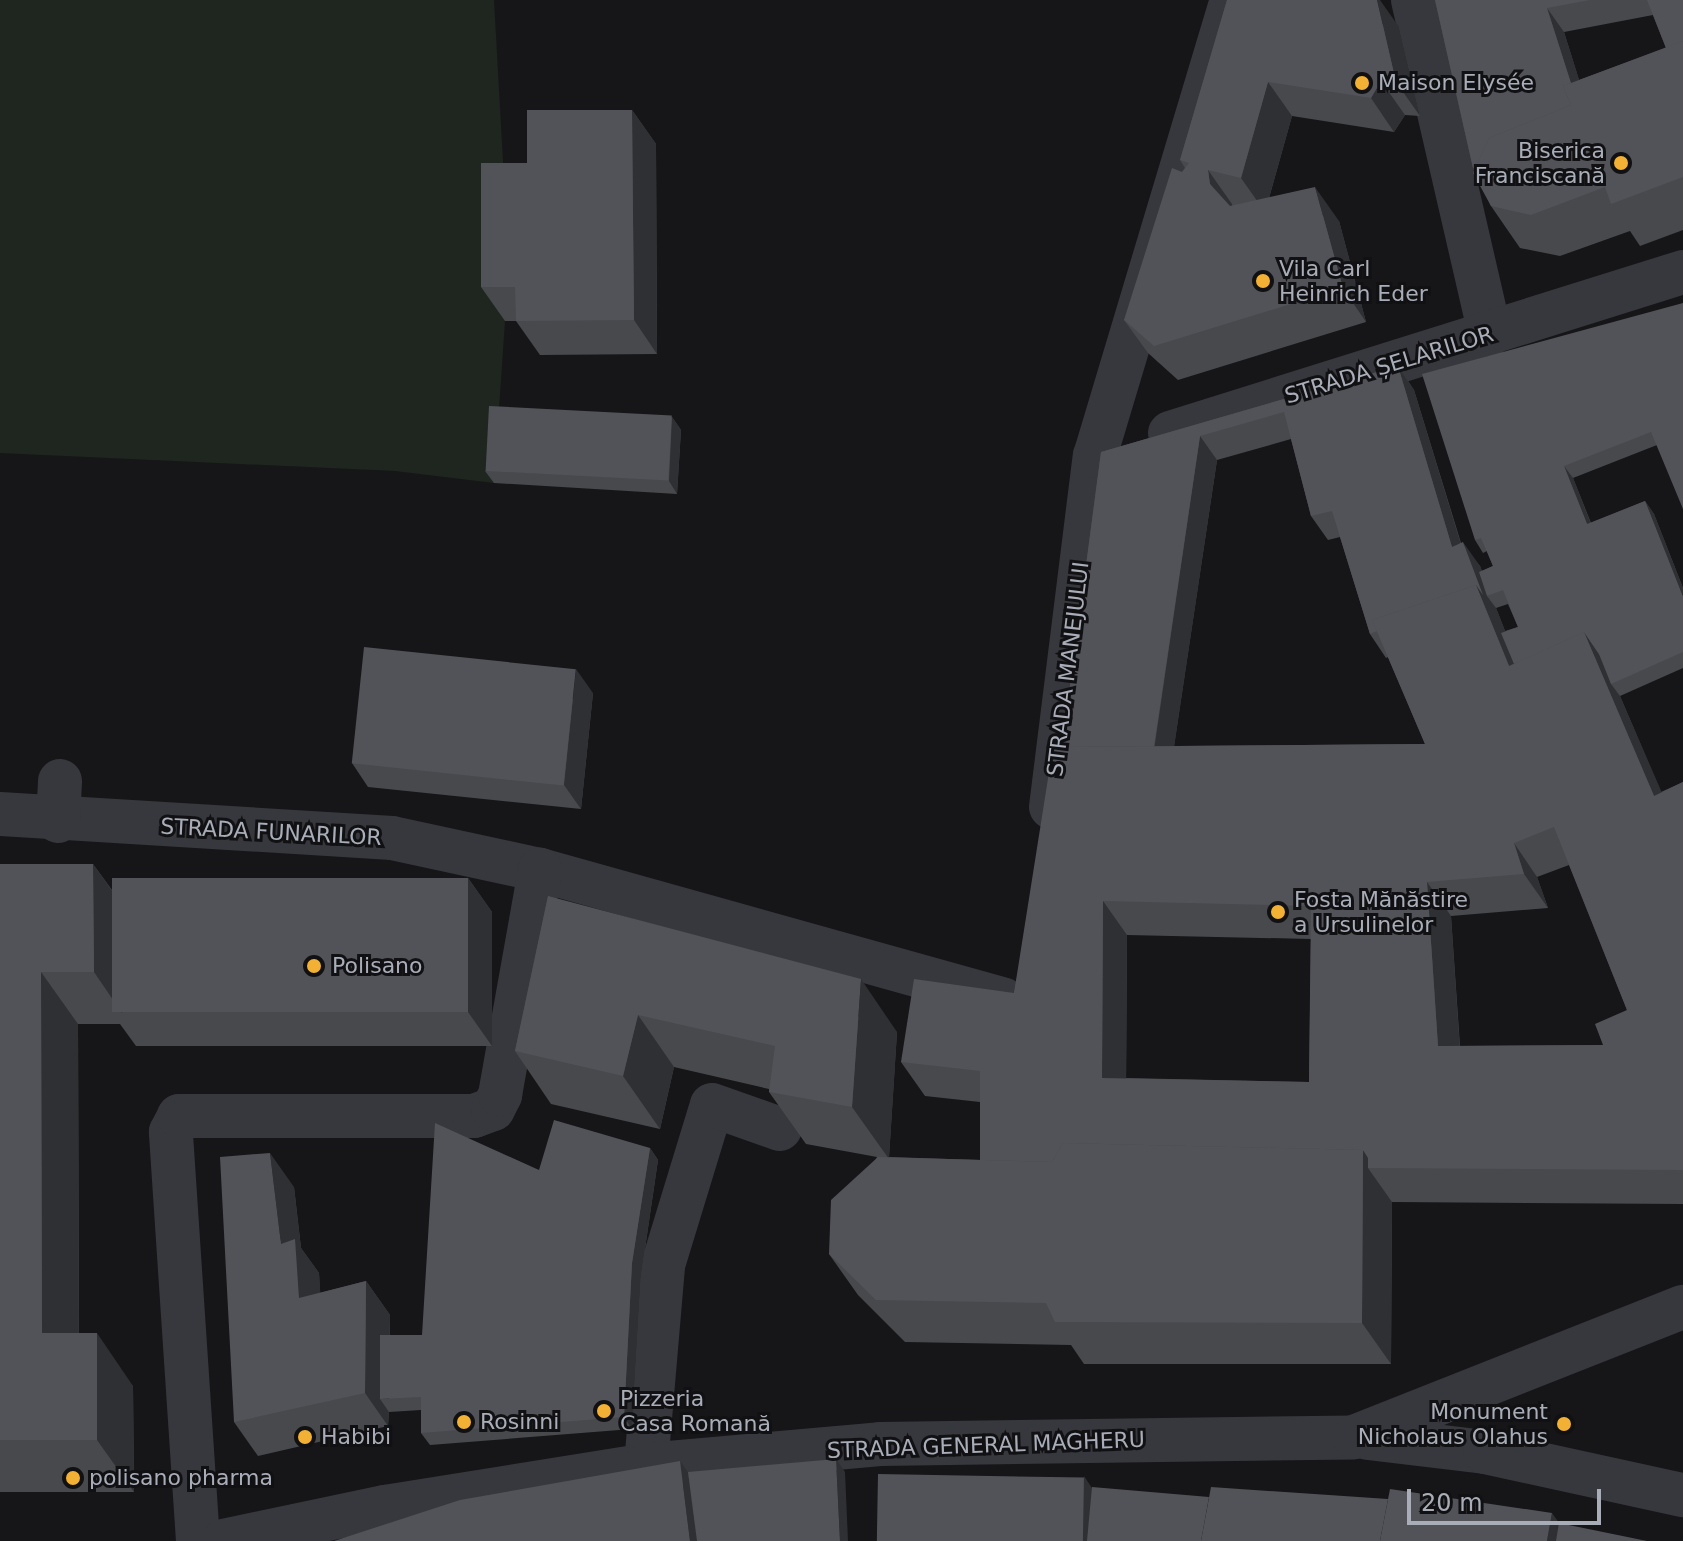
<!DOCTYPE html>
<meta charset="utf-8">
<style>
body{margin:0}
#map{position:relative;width:1683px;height:1541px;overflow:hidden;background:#161618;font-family:"DejaVu Sans",sans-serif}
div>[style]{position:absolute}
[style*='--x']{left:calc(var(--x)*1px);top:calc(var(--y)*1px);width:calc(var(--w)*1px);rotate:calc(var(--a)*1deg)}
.green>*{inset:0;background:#1e261f}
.minor>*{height:44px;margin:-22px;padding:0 22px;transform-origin:22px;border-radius:22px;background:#37383d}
.wall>*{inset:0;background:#47494d}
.shaded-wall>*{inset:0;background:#2f3033}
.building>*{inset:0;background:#525359;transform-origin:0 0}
.dots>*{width:22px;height:22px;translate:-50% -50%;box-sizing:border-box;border:4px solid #111113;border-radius:50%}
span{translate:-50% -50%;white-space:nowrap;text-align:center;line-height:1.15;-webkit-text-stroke:6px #111113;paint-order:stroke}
.poi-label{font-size:22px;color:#a8adb8}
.left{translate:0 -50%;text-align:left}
.right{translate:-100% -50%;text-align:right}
.street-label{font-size:22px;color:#a8adb8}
.scale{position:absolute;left:1407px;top:1489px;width:194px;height:36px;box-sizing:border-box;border:4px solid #a8adb8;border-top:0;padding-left:10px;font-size:24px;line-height:28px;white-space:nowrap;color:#a8adb8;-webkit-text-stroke:6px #111113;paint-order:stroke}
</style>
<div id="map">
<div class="green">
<div style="clip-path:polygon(0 0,494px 0,505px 197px,505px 321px,494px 483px,395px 471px,0 453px)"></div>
</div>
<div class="minor">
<div style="--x:1413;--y:0;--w:343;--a:77"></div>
<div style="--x:1170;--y:433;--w:538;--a:-17.42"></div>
<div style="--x:1051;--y:807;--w:354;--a:-82.9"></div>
<div style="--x:1095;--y:456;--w:476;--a:-73.3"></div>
<div style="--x:0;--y:814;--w:393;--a:3.5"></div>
<div style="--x:392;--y:838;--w:151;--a:12.2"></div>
<div style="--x:540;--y:870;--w:481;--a:15.6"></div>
<div style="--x:58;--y:821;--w:40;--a:-87.1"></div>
<div style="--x:1368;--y:1438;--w:118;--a:6.8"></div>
<div style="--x:1485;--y:1452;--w:203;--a:12.3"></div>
<div style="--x:646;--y:1465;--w:201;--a:-85.1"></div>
<div style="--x:663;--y:1265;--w:167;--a:-73"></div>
<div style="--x:712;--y:1105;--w:72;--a:19.4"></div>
<div style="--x:198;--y:1541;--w:410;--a:-93.8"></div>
<div style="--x:171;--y:1132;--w:18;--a:-63"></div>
<div style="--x:179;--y:1116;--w:295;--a:0"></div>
<div style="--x:474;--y:1116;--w:20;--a:-20"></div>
<div style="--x:493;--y:1109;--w:16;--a:-63"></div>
<div style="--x:500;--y:1095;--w:229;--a:-79.9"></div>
<div style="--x:223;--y:1541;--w:166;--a:-11.9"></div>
<div style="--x:385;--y:1507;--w:264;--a:-9.1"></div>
<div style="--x:646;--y:1465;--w:235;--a:-5.1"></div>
<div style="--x:880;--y:1444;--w:474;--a:-0.8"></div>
<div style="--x:1354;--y:1437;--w:354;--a:-21.6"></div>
</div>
<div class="wall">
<div style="clip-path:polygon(1227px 0,1399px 27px,1420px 116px,1405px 115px,1394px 132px,1292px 116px,1269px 198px,1339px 221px,1366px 322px,1178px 380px,1148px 353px,1124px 320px,1182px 172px,1185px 168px,1180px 160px)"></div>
<div style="clip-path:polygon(evenodd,1435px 0,1683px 0,1683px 230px,1640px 246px,1630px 231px,1560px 256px,1520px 248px,1491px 206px,1473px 168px,1435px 0,1653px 15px,1666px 48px,1579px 80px,1564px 32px,1653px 15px)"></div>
<div style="clip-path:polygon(632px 110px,656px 144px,657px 354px,540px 355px,516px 321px,505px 321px,481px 287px,527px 163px)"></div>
<div style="clip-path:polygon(evenodd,1683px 303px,1657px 445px,1573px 478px,1591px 523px,1645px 501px,1654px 514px,1683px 588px,1683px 668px,1620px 696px,1661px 792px,1683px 782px,1683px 1204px,1392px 1202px,1391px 1364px,1084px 1364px,1071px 1345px,905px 1342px,858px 1295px,829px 1254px,877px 1157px,806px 1144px,769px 1092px,769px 1089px,674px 1067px,660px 1129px,551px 1104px,515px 1051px,548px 896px,897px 1032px,889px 1157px,980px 1160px,980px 1102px,925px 1096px,901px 1062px,1014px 993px,1062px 747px,1101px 452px,1398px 366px,1414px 390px,1461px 543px,1480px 566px,1482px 571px,1493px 566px,1487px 551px,1483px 553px,1475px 540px,1683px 303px,1291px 439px,1311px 516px,1328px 540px,1340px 537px,1370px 634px,1386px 658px,1388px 657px,1425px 744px,1174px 746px,1217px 460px,1291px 439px,1683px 303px,1508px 604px,1518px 627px,1505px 631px,1496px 608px,1508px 604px,1683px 303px,1569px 865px,1627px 1010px,1603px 1045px,1460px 1046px,1451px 916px,1548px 908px,1537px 877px,1569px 865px,1683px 303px,1127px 935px,1311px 939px,1309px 1082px,1126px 1078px,1127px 935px)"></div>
<div style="clip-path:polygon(672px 417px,681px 430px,677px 494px,494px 483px,485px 471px)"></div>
<div style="clip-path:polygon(593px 693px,581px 809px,368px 787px,352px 763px)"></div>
<div style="clip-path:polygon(0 864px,93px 864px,112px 890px,468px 878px,492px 912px,492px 1046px,136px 1046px,120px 1024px,78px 1024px,79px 1333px,133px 1386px,134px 1492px,0 1492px)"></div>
<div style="clip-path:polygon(650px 1148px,658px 1160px,641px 1276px,632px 1429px,430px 1445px,421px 1433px,421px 1410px,389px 1412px,388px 1426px,258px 1456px,234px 1422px,294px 1187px,301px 1248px,319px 1273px,320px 1293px,366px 1281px,390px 1315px,390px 1335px,422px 1335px,539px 1170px)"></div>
</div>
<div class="shaded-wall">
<div style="clip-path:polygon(1377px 0,1380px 0,1399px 27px,1420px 116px,1396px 82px)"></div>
<div style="clip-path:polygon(1547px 8px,1564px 32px,1600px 146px,1583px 122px)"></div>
<div style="clip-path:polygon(1381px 81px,1405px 115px,1394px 132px,1371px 98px)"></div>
<div style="clip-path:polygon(1268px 82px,1292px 116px,1265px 212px,1241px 178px)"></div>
<div style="clip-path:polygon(632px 110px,656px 144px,657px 354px,634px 320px)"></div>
<div style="clip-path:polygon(1208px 170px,1232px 204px,1233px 218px,1210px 184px)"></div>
<div style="clip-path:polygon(1315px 187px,1339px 221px,1366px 322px,1343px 288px)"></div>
<div style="clip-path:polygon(1398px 366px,1414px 390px,1469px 571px,1452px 547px)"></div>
<div style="clip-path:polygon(672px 417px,681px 430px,677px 494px,669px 481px)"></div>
<div style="clip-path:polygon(1200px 436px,1217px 460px,1169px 781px,1153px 757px)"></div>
<div style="clip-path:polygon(1564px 466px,1573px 478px,1596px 537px,1587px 524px)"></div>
<div style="clip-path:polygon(1645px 501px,1654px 514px,1683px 588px,1683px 597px)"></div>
<div style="clip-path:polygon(1463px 542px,1480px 566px,1491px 594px,1487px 596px,1496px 608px,1527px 686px,1509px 666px,1476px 585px)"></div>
<div style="clip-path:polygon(1584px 632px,1607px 666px,1611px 684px,1620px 696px,1678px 830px,1654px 796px)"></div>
<div style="clip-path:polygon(576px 669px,593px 693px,581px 809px,564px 785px)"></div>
<div style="clip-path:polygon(1514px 843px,1537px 877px,1548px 908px,1524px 874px)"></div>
<div style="clip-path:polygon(93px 864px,130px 916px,122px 1013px,94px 972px)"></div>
<div style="clip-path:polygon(468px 878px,492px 912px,492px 1046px,468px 1012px)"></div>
<div style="clip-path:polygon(1427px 882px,1451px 916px,1462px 1080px,1438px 1046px)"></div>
<div style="clip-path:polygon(1103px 901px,1127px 935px,1126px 1112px,1102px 1078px)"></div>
<div style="clip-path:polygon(41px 972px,78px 1024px,79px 1385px,42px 1333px)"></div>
<div style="clip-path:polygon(861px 979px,897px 1032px,889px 1159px,852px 1107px)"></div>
<div style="clip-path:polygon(638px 1015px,674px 1067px,660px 1129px,623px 1076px)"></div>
<div style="clip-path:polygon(650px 1148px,658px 1160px,641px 1276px,632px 1429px,624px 1417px,632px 1263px)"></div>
<div style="clip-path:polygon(1363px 1150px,1376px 1168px,1368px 1168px,1392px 1202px,1391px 1364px,1362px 1323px)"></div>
<div style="clip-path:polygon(270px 1153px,294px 1187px,301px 1248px,319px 1273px,323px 1332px,299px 1298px,281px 1244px)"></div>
<div style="clip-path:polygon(366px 1281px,390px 1315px,389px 1399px,380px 1399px,389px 1412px,388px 1426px,365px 1393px)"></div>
<div style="clip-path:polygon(97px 1333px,133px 1386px,134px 1492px,97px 1440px)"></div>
<div style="clip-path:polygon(836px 1459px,845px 1472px,848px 1541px,840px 1541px)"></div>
<div style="clip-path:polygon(680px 1461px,697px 1485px,704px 1541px,690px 1541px)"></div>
<div style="clip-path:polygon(1084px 1476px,1100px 1500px,1097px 1541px,1078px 1541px)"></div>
<div style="clip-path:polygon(1552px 1513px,1572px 1541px,1547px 1541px)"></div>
</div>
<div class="building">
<div style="clip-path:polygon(1227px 0,1377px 0,1396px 82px,1381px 81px,1371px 98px,1268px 82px,1241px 178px,1208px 170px,1210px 184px,1230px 206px,1315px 187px,1343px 288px,1154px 346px,1124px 320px,1172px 168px,1182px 172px,1189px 163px,1180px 160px)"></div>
<div style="clip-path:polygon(1435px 0,1590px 0,1547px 8px,1571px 83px,1563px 86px,1571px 105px,1489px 138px,1476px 167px,1473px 168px)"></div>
<div style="clip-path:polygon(1647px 0,1683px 0,1683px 41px,1666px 48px)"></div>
<div style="clip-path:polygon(1683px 41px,1683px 177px,1611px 204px,1605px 187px,1531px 215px,1491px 206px,1473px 173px,1489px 138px,1571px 105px,1563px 86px)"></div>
<div style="clip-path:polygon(527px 110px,632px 110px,634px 320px,516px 321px,515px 287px,481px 287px,481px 163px,527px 163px)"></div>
<div style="clip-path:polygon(1683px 303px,1683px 509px,1651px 432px,1564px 466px,1587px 524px,1645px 501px,1683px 597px,1683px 652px,1611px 684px,1599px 654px,1584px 632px,1514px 664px,1501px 633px,1518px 627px,1503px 590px,1487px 596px,1479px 572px,1493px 566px,1481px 538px,1475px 540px,1422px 374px)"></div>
<div style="clip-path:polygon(1398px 366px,1452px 547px,1463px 542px,1483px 595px,1476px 585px,1372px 620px,1377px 631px,1370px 634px,1332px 511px,1311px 516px,1284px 412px,1200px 436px,1154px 746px,1062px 747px,1101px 452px)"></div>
<div style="left:489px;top:406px;width:183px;height:65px;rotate:3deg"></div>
<div style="clip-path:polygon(evenodd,1476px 585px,1509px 666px,1584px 632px,1654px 796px,1683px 782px,1683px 1170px,1368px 1168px,1368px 1158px,1363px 1150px,1063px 1143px,1052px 1162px,980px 1160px,980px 1071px,901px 1062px,914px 979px,1014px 993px,1053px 747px,1425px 744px,1372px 620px,1476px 585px,1554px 827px,1627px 1010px,1595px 1024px,1603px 1045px,1438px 1046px,1427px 882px,1524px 874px,1514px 843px,1554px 827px,1476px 585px,1103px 901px,1311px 906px,1309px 1082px,1102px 1078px,1103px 901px)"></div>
<div style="left:364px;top:647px;width:213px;height:117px;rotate:6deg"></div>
<div style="clip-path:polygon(0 864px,93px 864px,94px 972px,41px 972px,42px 1333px,97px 1333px,97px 1440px,0 1440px)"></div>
<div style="left:468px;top:878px;width:134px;height:356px;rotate:90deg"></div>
<div style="clip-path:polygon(548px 896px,861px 979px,852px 1107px,769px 1092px,775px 1046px,638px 1015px,623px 1076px,515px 1051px)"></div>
<div style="clip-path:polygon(554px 1120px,650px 1148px,632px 1263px,624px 1417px,421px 1433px,421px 1397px,380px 1399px,380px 1335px,422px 1335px,435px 1123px,539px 1170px)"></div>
<div style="clip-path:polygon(1063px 1143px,1363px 1150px,1362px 1323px,1055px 1322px,1046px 1303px,876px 1300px,829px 1254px,831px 1200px,878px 1157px,1052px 1162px)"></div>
<div style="clip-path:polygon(270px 1153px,281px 1244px,295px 1239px,299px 1298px,366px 1281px,365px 1393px,234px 1422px,220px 1157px)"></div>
<div style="clip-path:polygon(836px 1459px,840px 1541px,697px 1541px,688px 1472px)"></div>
<div style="clip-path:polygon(680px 1461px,690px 1541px,334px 1541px,460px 1500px)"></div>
<div style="left:878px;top:1474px;width:206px;height:67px;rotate:1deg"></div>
<div style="clip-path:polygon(1092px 1487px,1209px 1497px,1201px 1541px,1087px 1541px)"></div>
<div style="clip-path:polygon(1211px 1487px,1388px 1499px,1380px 1541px,1201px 1541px)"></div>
<div style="clip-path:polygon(1390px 1489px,1552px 1513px,1547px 1541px,1380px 1541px)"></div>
<div style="clip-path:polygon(1559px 1523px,1647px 1541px,1556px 1541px)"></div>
</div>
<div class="dots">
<div style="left:1362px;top:83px;background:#f2b134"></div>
<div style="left:1621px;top:163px;background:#f2b134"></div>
<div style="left:1263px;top:281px;background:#f2b134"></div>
<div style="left:1278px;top:912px;background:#f2b134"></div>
<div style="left:314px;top:966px;background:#f2b134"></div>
<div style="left:604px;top:1411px;background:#f2b134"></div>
<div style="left:464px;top:1422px;background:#f2b134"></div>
<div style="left:1564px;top:1424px;background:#f2b134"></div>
<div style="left:305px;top:1437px;background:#f2b134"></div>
<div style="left:73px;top:1478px;background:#f2b134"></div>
</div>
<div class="poi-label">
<span class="left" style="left:1378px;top:83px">Maison Elysée</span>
<span class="right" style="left:1605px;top:163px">Biserica<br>Franciscană</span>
<span class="left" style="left:1279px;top:281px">Vila Carl<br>Heinrich Eder</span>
<span class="left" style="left:1294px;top:912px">Fosta Mănăstire<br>a Ursulinelor</span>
<span class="left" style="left:332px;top:966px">Polisano</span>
<span class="left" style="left:620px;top:1411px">Pizzeria<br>Casa Romană</span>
<span class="right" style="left:1548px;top:1424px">Monument<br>Nicholaus Olahus</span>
<span class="left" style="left:480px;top:1422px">Rosinni</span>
<span class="left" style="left:321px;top:1437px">Habibi</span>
<span class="left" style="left:89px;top:1478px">polisano pharma</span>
</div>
<div class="street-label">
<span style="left:1389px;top:365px;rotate:-17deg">STRADA ȘELARILOR</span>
<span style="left:1068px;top:669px;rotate:-83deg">STRADA MANEJULUI</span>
<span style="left:271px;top:832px;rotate:3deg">STRADA FUNARILOR</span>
<span style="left:986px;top:1445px;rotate:-2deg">STRADA GENERAL MAGHERU</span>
</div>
<div class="scale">20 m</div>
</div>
